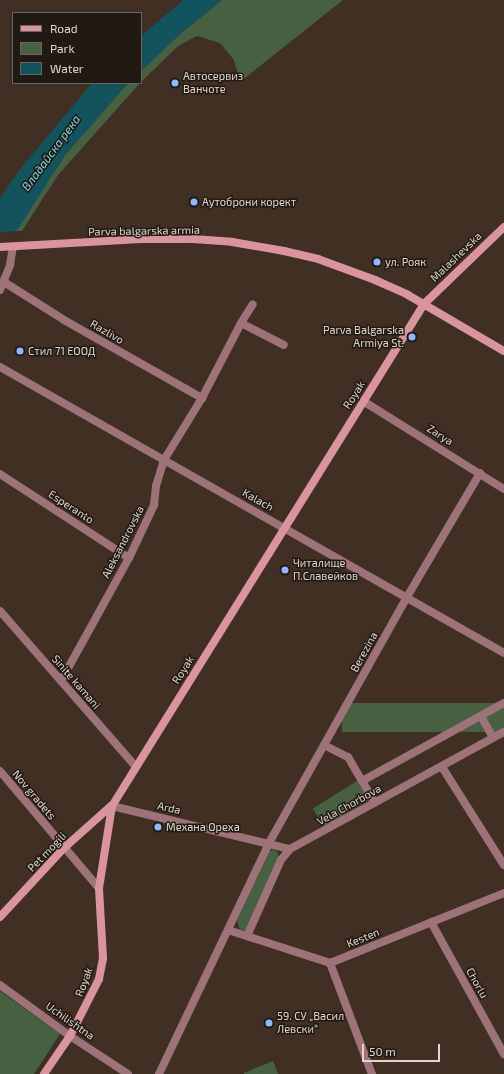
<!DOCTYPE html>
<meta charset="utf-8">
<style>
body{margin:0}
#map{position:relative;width:504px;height:1074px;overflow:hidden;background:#402f22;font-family:"Exo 2",sans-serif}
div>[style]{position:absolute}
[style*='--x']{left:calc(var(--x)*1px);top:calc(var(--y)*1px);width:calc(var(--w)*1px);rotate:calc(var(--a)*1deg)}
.green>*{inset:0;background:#476042;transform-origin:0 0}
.water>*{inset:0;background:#13535d}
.pier>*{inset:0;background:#402f22}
.street>*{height:8px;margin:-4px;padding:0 4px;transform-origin:4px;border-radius:4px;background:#9d7278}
.secondary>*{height:8px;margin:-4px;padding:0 4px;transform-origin:4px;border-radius:4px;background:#d9949e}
.dots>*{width:11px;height:11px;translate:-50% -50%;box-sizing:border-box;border:2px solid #211913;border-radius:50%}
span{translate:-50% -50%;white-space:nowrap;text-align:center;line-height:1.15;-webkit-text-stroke:3px #211913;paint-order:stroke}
.poi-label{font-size:11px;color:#e1d5cd}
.left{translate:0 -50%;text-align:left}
.right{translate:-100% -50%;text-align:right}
.street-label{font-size:11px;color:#e1d5cd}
.water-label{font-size:12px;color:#7ddded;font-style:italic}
.legend{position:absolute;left:12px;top:12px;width:130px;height:72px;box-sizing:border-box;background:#211913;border:1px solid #6e645d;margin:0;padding:5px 7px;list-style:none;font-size:12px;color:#e1d5cd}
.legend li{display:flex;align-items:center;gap:8px;height:20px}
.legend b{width:20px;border:1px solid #6e645d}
.scale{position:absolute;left:362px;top:1044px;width:78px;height:18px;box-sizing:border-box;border:2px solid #e1d5cd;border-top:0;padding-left:5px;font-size:12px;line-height:14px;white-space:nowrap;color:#e1d5cd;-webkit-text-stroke:3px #211913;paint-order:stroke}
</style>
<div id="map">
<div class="green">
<div style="clip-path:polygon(222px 0,343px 0,240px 82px,234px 60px,220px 43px,197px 36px,178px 46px,141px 82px,141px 71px,180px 34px)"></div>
<div style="clip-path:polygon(128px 83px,140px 83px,58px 175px,22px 231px,16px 231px,65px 155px)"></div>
<div style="left:504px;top:703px;width:29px;height:162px;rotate:90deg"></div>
<div style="left:357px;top:781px;width:22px;height:52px;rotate:58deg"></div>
<div style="clip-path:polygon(273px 850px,277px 851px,279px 857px,247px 929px,243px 931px,239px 928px,237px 920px,270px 851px)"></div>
<div style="clip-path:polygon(0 991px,60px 1034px,34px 1074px,0 1074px)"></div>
<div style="clip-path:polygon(273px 1061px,278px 1074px,244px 1074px,244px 1073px)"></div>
</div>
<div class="water">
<div style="clip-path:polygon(183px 0,222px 0,180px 34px,141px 71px,141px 36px)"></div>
<div style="clip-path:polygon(92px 83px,128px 83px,65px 155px,0 257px,0 198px,21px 168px)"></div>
</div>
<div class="pier">
<div style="clip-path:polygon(18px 231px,2px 258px,0 259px,0 232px)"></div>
</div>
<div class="street">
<div style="--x:4;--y:282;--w:71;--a:32.3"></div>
<div style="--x:64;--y:320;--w:159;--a:29.5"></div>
<div style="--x:0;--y:290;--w:27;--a:-68"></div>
<div style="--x:10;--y:265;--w:18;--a:-81"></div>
<div style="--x:241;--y:323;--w:48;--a:27.1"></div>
<div style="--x:0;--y:367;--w:579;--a:29.57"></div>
<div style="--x:363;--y:401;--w:166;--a:32"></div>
<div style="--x:0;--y:474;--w:154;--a:33.1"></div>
<div style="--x:0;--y:611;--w:207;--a:48.9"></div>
<div style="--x:61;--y:681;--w:141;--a:-61.1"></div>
<div style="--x:129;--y:558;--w:59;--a:-64.7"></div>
<div style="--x:154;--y:505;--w:19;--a:-84"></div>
<div style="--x:156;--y:486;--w:27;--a:-73"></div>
<div style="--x:164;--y:460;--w:73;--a:-58.5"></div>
<div style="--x:202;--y:398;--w:85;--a:-62.5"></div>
<div style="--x:241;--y:323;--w:22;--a:-58"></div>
<div style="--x:481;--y:716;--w:25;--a:61"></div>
<div style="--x:324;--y:745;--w:27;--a:27"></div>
<div style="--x:348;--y:757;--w:53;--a:59.6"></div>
<div style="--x:442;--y:767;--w:116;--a:57.7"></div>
<div style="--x:0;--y:771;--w:153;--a:49.8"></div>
<div style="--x:362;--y:781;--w:162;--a:-28.8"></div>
<div style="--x:112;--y:806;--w:183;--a:13.6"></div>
<div style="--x:431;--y:922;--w:151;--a:61.1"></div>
<div style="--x:228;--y:930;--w:107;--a:17.9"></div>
<div style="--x:330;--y:963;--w:188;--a:-21.9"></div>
<div style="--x:247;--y:936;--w:83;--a:-65.9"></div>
<div style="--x:281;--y:860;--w:14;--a:-51"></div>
<div style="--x:290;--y:849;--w:244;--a:-28.7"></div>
<div style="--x:330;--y:963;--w:119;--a:69.3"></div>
<div style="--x:0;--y:985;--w:87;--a:36.1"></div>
<div style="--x:70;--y:1036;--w:69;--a:33.2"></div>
<div style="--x:159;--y:1074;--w:256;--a:-64.5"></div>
<div style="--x:269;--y:843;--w:282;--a:-60.7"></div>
<div style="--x:407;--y:597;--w:144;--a:-59.5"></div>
</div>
<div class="secondary">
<div style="--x:0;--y:247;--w:141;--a:-3.2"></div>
<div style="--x:141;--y:239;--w:52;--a:0"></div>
<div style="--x:193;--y:239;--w:39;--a:4"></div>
<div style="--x:232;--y:242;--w:53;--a:9.8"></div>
<div style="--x:284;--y:251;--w:35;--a:13"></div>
<div style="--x:318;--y:259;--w:61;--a:20.2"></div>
<div style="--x:375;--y:280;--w:36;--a:24"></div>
<div style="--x:408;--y:295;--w:111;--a:30.3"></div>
<div style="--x:0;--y:917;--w:94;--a:-47.2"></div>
<div style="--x:64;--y:848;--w:63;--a:-41.8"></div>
<div style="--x:44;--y:1074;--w:46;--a:-55.6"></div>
<div style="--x:70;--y:1036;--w:64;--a:-63"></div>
<div style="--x:99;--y:979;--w:21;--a:-79"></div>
<div style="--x:103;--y:958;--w:70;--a:-93.3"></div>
<div style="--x:99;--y:888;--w:83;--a:-81"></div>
<div style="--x:112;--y:806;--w:591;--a:-58.14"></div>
<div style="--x:424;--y:304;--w:111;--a:-43.9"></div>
</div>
<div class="dots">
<div style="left:175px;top:83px;background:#93b7fd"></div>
<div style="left:194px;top:202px;background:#93b7fd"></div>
<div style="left:377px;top:262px;background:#93b7fd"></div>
<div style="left:412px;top:337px;background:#93b7fd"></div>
<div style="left:20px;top:351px;background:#93b7fd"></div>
<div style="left:285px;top:570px;background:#93b7fd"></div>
<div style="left:158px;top:827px;background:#93b7fd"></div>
<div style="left:269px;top:1023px;background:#93b7fd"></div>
</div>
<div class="poi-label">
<span class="left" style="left:183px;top:83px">Автосервиз<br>Ванчоте</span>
<span class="left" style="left:202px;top:202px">Аутоброни корект</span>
<span class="left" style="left:385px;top:262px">ул. Рояк</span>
<span class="right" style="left:404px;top:337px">Parva Balgarska<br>Armiya St.</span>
<span class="left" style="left:28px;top:351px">Стил 71 ЕООД</span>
<span class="left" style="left:293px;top:570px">Читалище<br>П.Славейков</span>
<span class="left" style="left:166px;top:827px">Механа Ореха</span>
<span class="left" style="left:277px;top:1023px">59. СУ „Васил<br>Левски“</span>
</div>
<div class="street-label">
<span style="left:144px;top:231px;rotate:-1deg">Parva balgarska armia</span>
<span style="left:456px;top:257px;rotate:-44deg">Malashevska</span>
<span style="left:107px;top:332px;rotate:30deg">Razlivo</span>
<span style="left:354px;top:395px;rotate:-58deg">Royak</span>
<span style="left:440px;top:435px;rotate:32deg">Zarya</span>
<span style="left:258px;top:500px;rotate:29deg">Kalach</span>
<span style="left:71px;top:507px;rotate:33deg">Esperanto</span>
<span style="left:123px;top:542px;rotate:-63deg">Aleksandrovska</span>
<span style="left:364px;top:652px;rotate:-61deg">Berezina</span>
<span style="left:183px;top:670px;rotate:-58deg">Royak</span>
<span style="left:76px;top:682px;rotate:49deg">Sinite kamani</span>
<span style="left:34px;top:795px;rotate:50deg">Nov gradets</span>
<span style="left:349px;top:805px;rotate:-29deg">Vela Chorbova</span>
<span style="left:169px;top:808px;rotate:13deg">Arda</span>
<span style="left:47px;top:852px;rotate:-46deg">Pet mogili</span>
<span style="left:363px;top:938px;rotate:-22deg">Kesten</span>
<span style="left:84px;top:982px;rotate:-69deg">Royak</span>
<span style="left:477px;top:983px;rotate:61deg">Chorlu</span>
<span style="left:70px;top:1021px;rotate:35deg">Uchilishtna</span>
</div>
<div class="water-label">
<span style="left:51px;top:153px;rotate:-54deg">Владайска река</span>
</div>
<ul class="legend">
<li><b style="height:5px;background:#d9949e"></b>Road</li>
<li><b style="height:11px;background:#476042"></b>Park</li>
<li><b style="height:11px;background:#13535d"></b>Water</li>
</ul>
<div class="scale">50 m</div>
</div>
